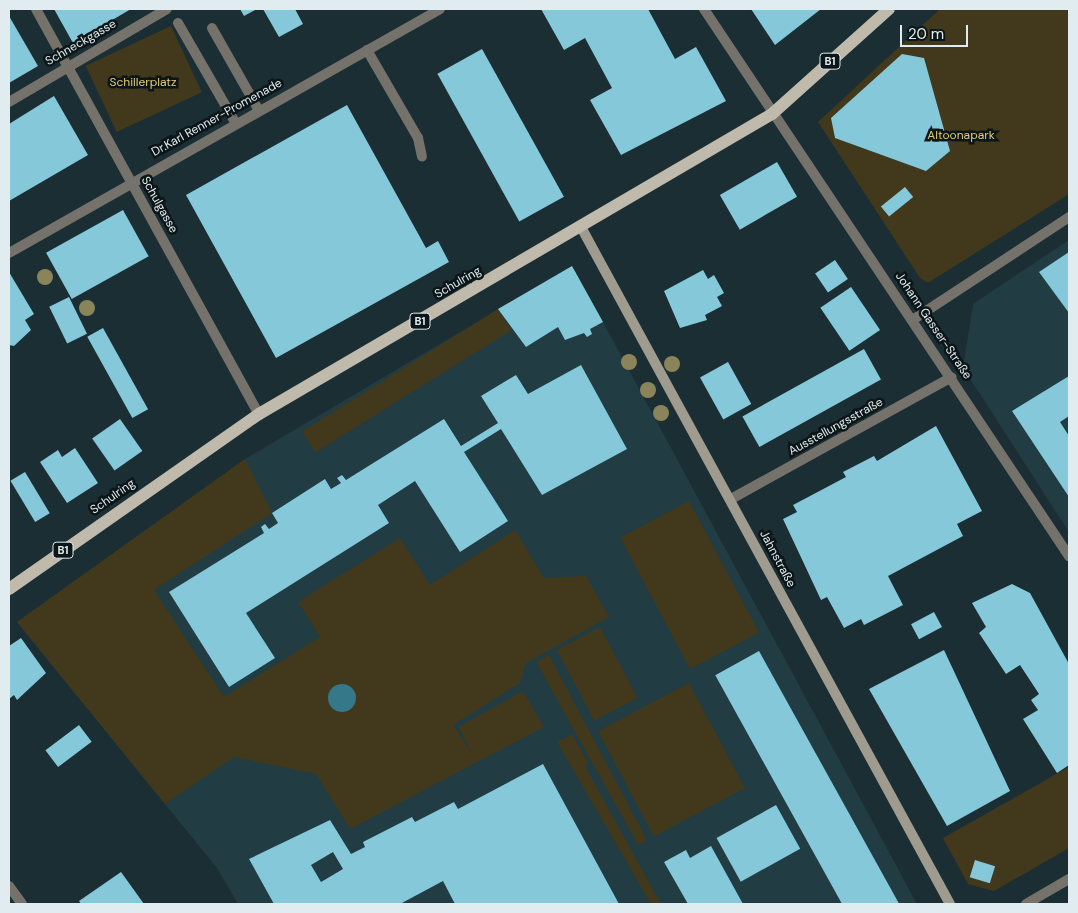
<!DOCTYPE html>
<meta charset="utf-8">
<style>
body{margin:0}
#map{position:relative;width:1078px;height:913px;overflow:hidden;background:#1b2e33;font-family:"DM Sans",sans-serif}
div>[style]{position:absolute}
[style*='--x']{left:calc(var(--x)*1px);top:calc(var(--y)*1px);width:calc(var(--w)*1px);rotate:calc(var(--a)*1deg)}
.built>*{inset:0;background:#213c43}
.green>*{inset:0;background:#42391c;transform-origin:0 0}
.water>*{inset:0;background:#347889}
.round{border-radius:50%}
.building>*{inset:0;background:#84c8da;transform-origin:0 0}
.lane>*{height:10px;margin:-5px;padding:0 5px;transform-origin:5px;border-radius:5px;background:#75726b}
.street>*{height:10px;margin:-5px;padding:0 5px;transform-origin:5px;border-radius:5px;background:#75726b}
.secondary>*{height:10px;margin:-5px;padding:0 5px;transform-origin:5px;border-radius:5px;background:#9f9b8f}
.primary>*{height:12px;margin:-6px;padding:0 6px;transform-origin:6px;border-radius:6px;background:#bfbaab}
.trees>*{width:16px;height:16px;margin:-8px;border-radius:50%;background:#8a845b}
span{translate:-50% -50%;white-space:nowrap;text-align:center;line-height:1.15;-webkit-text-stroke:5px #0c1517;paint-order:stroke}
.shield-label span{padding:1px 4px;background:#0c1517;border:1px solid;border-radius:4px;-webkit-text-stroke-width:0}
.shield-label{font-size:11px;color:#e0ecef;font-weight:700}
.street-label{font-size:12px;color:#e0ecef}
.park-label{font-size:12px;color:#e5cb7c}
.frame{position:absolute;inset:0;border:10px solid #e0ecef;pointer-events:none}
.scale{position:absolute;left:900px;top:25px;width:68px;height:22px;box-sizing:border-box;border:2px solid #e0ecef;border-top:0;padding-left:6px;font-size:15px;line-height:18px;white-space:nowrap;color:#e0ecef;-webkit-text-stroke:4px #0c1517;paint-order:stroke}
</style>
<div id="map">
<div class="built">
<div style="clip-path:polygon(1069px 240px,1069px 532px,963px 368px,973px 304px)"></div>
<div style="clip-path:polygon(572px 266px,603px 322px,917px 904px,238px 904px,217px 868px,17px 622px,245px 459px)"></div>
</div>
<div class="green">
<div style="clip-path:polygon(940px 9px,1069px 9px,1069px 194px,928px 283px,920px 278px,818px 122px)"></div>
<div style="left:171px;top:26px;width:73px;height:94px;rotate:65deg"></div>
<div style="left:498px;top:309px;width:25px;height:231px;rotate:58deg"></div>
<div style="clip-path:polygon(245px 459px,272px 513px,154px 590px,224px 697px,320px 637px,298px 602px,400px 538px,430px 585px,515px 530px,544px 578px,586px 576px,609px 617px,526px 663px,520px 683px,453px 725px,473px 755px,458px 727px,523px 691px,544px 727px,350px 829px,316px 774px,234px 757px,165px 804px,17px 622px)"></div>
<div style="left:689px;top:501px;width:149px;height:78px;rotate:62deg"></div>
<div style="left:600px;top:627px;width:80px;height:49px;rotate:62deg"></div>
<div style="clip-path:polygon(549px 655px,647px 840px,638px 845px,536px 662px)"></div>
<div style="left:689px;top:683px;width:119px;height:103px;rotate:62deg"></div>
<div style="clip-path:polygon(572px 734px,588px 763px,585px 766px,661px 904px,651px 904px,557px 742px)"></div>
<div style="clip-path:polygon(1069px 767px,1069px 848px,994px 891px,968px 884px,943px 838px)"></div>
</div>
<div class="water">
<div class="round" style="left:328px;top:684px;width:28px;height:28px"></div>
</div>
<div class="building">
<div style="clip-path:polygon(54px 9px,131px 9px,73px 43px)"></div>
<div style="clip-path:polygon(240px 9px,257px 9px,244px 16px)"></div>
<div style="clip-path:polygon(263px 9px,295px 9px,303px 24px,279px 37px)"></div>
<div style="clip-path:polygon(541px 9px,648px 9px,675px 59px,696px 47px,726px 101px,621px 155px,590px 100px,612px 88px,585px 38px,564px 50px)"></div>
<div style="clip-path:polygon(751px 9px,821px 9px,775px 45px)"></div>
<div style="clip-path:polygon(9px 16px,38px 66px,9px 83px)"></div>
<div style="left:482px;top:49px;width:169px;height:51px;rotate:61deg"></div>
<div style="clip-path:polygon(902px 54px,924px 58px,950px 151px,926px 171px,835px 138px,831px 118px)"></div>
<div style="clip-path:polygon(54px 96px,88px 155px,9px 201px,9px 124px)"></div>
<div style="clip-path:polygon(347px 105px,426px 248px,438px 241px,449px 262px,276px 358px,186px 195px)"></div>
<div style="left:777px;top:162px;width:40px;height:66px;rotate:60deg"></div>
<div style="left:905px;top:187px;width:13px;height:31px;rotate:51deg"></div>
<div style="left:123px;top:210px;width:53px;height:88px;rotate:61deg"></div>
<div style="clip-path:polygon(1069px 252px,1069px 313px,1039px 272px)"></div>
<div style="left:835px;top:260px;width:23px;height:24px;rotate:56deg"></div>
<div style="clip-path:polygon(572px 266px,603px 322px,590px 329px,592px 334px,587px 337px,584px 333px,565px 340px,558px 327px,526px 347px,498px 309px)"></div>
<div style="clip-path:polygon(703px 270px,708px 279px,714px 275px,724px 293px,717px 297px,722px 306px,705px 315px,707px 320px,680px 328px,664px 291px)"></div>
<div style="clip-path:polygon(9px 272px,34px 314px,25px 320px,31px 330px,14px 346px,9px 345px)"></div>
<div style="left:851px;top:287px;width:52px;height:37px;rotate:56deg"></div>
<div style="left:69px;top:297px;width:41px;height:22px;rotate:64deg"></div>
<div style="left:103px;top:328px;width:93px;height:18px;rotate:61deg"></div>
<div style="left:864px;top:349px;width:35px;height:139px;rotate:61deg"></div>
<div style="left:728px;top:362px;width:48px;height:32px;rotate:61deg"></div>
<div style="clip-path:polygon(581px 365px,627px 449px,542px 495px,501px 429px,464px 452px,508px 521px,460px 552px,415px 481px,378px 505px,389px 523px,246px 613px,275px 658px,229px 687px,169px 592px,264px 533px,261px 527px,265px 524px,269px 529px,278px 523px,272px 513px,325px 479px,331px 489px,341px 483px,337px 478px,342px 475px,346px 480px,444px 419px,461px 446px,498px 423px,481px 396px,516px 375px,528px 394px)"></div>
<div style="clip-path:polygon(1069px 376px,1069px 416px,1060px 422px,1069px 436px,1069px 497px,1012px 411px)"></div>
<div style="left:120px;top:419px;width:39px;height:34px;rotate:55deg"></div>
<div style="clip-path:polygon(936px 426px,982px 511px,957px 524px,963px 536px,888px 576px,903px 605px,864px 625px,861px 619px,844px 628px,827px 597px,821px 600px,783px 519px,797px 512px,793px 505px,846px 477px,843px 472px,874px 456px,877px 461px)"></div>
<div style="clip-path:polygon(75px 448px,98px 483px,67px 503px,40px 462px,58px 450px,62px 457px)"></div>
<div style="left:25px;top:472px;width:48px;height:17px;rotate:59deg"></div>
<div style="clip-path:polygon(1012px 584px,1030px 593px,1069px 664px,1069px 765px,1057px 773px,1023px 719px,1038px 710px,1031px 700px,1039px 694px,1020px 665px,1006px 674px,979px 633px,986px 627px,972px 603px)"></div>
<div style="left:934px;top:612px;width:17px;height:26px;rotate:62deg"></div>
<div style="clip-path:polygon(21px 638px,46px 673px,17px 700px,14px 695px,9px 699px,9px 646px)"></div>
<div style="clip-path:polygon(944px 650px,1010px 791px,947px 826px,869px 689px)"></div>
<div style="left:759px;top:651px;width:289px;height:50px;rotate:61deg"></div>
<div style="left:79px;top:725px;width:21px;height:42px;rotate:53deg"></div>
<div style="clip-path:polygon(evenodd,543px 764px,619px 904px,455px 904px,443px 881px,400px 904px,274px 904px,249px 859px,330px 820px,351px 854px,365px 847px,363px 842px,412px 817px,415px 822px,454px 802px,458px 809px,543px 764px,333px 852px,343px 869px,321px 882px,311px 865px,333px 852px)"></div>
<div style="left:776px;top:805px;width:50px;height:68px;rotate:61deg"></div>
<div style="clip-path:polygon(711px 846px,743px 904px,688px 904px,664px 862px,686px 850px,690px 858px)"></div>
<div style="left:975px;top:860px;width:21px;height:18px;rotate:17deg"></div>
<div style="clip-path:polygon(121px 872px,144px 904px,81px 904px,79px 901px)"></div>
</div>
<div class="lane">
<div style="--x:178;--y:23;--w:114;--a:60.1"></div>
<div style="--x:212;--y:28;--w:93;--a:60.4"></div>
<div style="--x:367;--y:50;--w:102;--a:59.9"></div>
<div style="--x:418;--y:138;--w:19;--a:78"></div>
</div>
<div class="street">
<div style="--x:36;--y:9;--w:462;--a:61.2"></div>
<div style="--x:704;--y:9;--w:658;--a:56.29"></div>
<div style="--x:9;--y:102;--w:183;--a:-30.5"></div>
<div style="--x:9;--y:253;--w:495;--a:-29.5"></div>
<div style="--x:914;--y:319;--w:186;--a:-33.3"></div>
<div style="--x:731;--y:499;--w:252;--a:-28.9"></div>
<div style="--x:9;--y:886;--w:22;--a:54"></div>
<div style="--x:1026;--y:904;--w:50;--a:-30.2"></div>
</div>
<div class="secondary">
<div style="--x:581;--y:227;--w:771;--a:61.41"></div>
</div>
<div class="primary">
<div style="--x:9;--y:589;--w:305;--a:-35"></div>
<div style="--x:259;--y:414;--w:594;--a:-30.32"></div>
<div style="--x:772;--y:114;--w:157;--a:-41.9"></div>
</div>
<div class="trees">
<div style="left:45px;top:277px"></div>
<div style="left:87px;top:308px"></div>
<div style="left:629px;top:362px"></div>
<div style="left:672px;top:364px"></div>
<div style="left:648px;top:390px"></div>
<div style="left:661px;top:413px"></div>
</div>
<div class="shield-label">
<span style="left:830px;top:61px">B1</span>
<span style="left:420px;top:321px">B1</span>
<span style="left:63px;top:550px">B1</span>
</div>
<div class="street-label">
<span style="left:81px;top:43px;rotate:-30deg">Schneckgasse</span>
<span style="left:217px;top:118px;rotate:-29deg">Dr.Karl Renner-Promenade</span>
<span style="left:159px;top:205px;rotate:61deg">Schulgasse</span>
<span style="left:458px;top:283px;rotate:-30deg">Schulring</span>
<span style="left:933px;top:326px;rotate:56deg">Johann Gasser-Straße</span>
<span style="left:836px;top:427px;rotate:-29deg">Ausstellungsstraße</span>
<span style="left:113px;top:497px;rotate:-35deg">Schulring</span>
<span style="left:777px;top:559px;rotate:62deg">Jahnstraße</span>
</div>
<div class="park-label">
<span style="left:143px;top:83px">Schillerplatz</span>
<span style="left:961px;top:136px">Altoonapark</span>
</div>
<div class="frame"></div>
<div class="scale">20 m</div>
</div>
